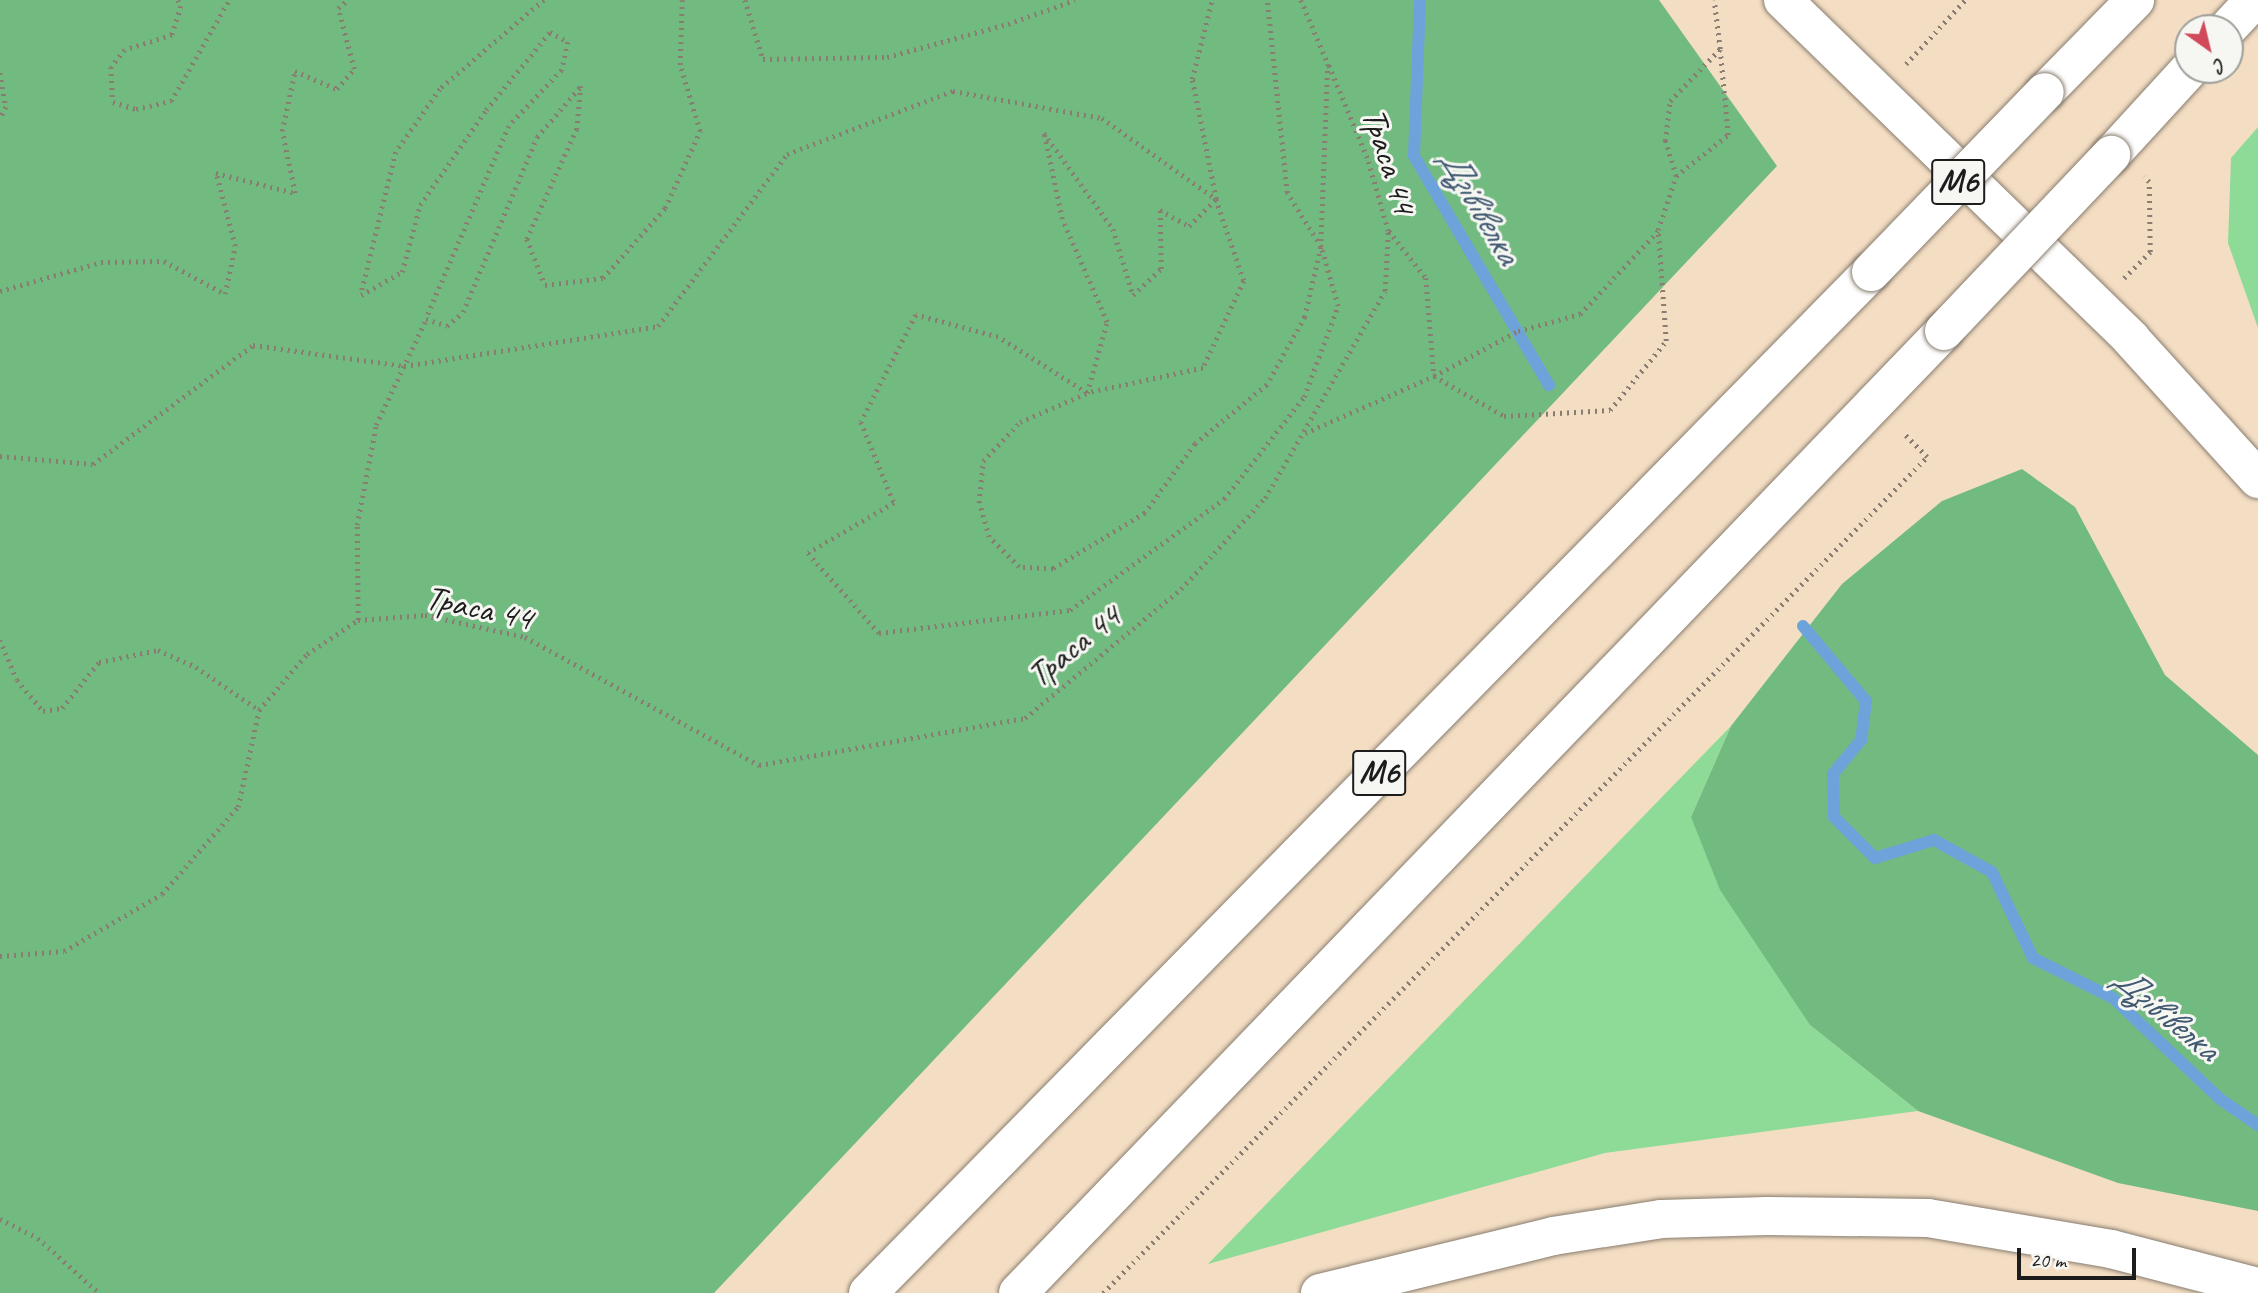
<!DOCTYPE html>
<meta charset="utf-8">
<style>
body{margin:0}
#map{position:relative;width:2258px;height:1293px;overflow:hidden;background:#f4dec3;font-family:Caveat,sans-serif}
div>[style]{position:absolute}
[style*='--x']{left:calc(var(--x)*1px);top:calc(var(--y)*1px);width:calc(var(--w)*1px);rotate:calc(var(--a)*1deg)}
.green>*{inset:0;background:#8edb98}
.forest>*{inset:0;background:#72bb80}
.stream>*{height:12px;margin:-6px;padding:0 6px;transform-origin:6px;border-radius:6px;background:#6ca3da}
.path>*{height:4.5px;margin-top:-2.25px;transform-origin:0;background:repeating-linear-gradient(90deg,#887d70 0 2px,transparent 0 7px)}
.roads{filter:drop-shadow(0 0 2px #887d70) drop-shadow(0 0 2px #887d70)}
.highway>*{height:38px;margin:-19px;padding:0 19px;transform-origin:19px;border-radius:19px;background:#fff}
.bridges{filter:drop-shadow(0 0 2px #887d70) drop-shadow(0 0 2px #887d70)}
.highway-bridge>*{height:38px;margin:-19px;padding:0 19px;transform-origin:19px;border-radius:19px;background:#fff}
span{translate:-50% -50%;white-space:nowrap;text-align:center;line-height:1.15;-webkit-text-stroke:6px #f6f6f2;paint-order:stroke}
.shield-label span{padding:2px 5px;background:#f6f6f2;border:2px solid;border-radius:5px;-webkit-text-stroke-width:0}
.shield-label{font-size:33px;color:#1c1c1c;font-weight:700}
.street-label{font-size:35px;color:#1c1c1c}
.water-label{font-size:37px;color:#405971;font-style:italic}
.north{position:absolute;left:2174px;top:14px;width:70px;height:70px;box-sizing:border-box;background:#f6f6f2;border:2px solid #9f9f9c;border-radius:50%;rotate:146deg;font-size:19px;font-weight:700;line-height:28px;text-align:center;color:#1c1c1c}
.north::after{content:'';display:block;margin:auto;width:24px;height:32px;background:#d1495b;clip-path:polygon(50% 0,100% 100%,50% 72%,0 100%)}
.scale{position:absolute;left:2017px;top:1248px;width:119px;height:32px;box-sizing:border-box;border:4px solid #1c1c1c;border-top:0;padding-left:9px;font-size:21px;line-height:24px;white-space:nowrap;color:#1c1c1c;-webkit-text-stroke:5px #f6f6f2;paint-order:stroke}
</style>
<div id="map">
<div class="green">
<div style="clip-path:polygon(2258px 127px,2258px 328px,2228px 243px,2231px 158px)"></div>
<div style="clip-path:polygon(1731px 726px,1691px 817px,1810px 1025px,1918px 1111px,1605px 1153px,1208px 1264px)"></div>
</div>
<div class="forest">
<div style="clip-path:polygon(0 0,1659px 0,1777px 166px,714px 1293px,0 1293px)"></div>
<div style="clip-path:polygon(2022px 469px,2075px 507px,2165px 675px,2258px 755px,2258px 1211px,2118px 1183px,1918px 1111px,1810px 1025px,1720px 890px,1691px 817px,1731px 726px,1842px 584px,1942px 501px)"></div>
</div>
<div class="stream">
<div style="--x:1420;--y:0;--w:156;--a:92.2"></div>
<div style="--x:1414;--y:156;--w:266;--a:59.5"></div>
<div style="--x:1803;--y:626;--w:98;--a:50"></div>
<div style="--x:1866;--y:701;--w:39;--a:97"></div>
<div style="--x:1861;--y:740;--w:44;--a:129.5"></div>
<div style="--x:1833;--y:774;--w:43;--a:88.7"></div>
<div style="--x:1834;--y:817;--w:58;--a:45"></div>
<div style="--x:1875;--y:858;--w:62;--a:-17"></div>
<div style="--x:1934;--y:840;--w:66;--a:28.9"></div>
<div style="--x:1992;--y:872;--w:95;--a:64.5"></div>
<div style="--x:2033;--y:958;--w:89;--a:26.6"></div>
<div style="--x:2113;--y:998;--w:147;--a:43.3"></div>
<div style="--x:2220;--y:1099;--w:46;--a:34.4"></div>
</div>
<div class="path">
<div style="--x:178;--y:0;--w:7;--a:63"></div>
<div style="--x:181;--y:6;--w:30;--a:107"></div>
<div style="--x:172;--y:35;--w:49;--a:162.3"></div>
<div style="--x:125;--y:50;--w:22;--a:129"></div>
<div style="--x:111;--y:67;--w:35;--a:87"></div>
<div style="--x:113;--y:102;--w:24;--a:17"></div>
<div style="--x:136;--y:109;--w:36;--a:-13"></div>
<div style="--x:171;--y:101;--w:116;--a:-60.1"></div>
<div style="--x:544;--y:0;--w:137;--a:139.4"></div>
<div style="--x:440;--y:89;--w:77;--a:124.9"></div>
<div style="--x:396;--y:152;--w:147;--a:103.8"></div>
<div style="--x:361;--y:295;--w:47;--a:-29.3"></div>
<div style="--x:402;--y:272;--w:69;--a:-75"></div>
<div style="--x:420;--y:205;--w:116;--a:-55.2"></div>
<div style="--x:486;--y:110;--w:101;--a:-50.6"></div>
<div style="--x:550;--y:32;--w:21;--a:29"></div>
<div style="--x:568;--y:42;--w:29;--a:102"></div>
<div style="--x:562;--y:70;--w:77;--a:133.4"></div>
<div style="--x:509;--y:126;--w:210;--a:113.3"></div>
<div style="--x:426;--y:319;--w:22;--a:18"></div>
<div style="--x:447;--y:326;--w:21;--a:-41"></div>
<div style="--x:463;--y:312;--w:190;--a:-67.1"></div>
<div style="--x:537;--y:137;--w:67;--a:-49.2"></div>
<div style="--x:581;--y:86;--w:43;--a:95.3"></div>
<div style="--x:577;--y:129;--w:121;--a:114.4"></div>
<div style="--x:527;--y:239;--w:49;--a:68.6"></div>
<div style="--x:545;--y:285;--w:58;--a:-6.9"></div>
<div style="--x:603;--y:278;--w:94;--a:-48.5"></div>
<div style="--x:665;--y:208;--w:85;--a:-65.6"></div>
<div style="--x:700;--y:131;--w:69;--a:-106.9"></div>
<div style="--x:680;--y:65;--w:65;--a:-88.2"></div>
<div style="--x:745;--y:0;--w:62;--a:73"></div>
<div style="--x:763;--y:59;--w:124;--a:-0.9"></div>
<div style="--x:887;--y:57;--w:125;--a:-15.3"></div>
<div style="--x:1008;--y:24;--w:71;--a:-19.7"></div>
<div style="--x:1301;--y:0;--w:69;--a:67.1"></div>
<div style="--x:1906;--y:64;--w:87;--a:-47.3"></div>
<div style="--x:0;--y:73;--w:35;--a:80"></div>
<div style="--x:6;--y:107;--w:13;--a:117"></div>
<div style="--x:1676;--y:176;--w:66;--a:-38.3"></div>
<div style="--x:1728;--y:135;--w:85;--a:-95.4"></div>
<div style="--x:1389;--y:231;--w:60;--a:51.8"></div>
<div style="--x:1426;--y:278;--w:98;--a:85.3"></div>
<div style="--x:2124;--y:278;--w:37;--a:-45"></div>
<div style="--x:2150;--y:252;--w:70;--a:-90.8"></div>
<div style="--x:2149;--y:182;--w:7;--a:-135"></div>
<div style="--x:0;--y:291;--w:105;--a:-16"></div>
<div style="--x:101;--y:262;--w:63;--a:-0.9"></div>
<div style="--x:164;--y:261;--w:69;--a:28.4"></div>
<div style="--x:225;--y:294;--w:49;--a:-78.2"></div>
<div style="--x:235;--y:246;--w:75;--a:-104.6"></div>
<div style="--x:216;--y:173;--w:81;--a:14.2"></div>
<div style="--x:295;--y:193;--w:63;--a:-101.8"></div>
<div style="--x:282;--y:131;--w:61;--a:-77.8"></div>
<div style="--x:295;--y:71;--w:46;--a:23.2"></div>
<div style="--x:337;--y:89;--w:26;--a:-50"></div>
<div style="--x:354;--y:69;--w:63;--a:-104.7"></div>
<div style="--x:338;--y:8;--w:13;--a:-39"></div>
<div style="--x:1434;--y:376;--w:81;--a:29.7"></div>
<div style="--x:1504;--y:416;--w:106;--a:-3.2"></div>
<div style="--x:1610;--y:410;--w:89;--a:-50.9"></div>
<div style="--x:1666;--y:341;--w:111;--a:-94.1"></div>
<div style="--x:1658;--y:230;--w:57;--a:-71.6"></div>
<div style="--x:1676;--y:176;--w:37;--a:-107"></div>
<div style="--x:1665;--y:141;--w:40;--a:-82.9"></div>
<div style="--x:1670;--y:101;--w:72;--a:-46.1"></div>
<div style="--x:1720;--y:49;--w:49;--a:-97"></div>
<div style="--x:1305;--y:433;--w:141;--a:-23.8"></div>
<div style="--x:1434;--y:376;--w:95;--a:-28.2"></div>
<div style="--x:1518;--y:331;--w:64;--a:-15.3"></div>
<div style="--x:1580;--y:314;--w:114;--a:-46.8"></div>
<div style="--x:0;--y:456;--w:93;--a:4.9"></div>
<div style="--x:93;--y:464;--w:199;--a:-36.6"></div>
<div style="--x:253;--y:345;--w:152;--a:7.9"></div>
<div style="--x:404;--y:366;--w:257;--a:-8.9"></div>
<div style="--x:658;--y:326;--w:215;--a:-53.1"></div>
<div style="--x:787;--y:154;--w:178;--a:-20.8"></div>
<div style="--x:953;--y:91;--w:151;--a:10.3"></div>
<div style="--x:1102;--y:118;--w:140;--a:35.4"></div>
<div style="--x:1216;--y:199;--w:87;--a:71.1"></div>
<div style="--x:1244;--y:281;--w:96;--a:115.2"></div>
<div style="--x:1203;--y:368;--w:119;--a:167.8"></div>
<div style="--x:1087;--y:393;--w:105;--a:-147.8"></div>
<div style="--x:998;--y:337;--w:85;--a:-165"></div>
<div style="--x:916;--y:315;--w:120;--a:117.2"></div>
<div style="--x:861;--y:422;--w:87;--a:67.8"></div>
<div style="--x:894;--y:503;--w:99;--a:149.8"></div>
<div style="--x:808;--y:553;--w:107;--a:48.4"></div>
<div style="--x:879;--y:633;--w:192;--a:-6.9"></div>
<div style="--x:1070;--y:610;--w:190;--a:-35.8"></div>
<div style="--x:1224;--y:499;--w:130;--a:-51.9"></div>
<div style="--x:1304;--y:397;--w:97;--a:-69.5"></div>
<div style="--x:1338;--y:306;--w:61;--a:-106.1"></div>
<div style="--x:1321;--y:247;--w:64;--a:-122.2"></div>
<div style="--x:1287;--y:193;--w:194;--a:-95.9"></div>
<div style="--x:358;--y:620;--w:95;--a:-90.6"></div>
<div style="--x:357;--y:525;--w:102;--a:-79.2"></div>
<div style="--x:376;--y:425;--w:117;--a:-64.7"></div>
<div style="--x:0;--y:640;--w:43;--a:67"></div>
<div style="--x:17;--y:680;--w:40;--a:50"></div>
<div style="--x:43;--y:711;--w:19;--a:-9"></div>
<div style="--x:62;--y:708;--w:59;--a:-51.2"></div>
<div style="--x:99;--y:662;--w:60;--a:-11.5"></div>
<div style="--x:158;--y:650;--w:42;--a:24.1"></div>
<div style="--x:196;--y:667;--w:76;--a:34.3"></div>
<div style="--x:0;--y:956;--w:64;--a:-4.5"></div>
<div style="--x:64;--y:951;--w:113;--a:-30.2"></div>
<div style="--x:162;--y:894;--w:116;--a:-48.9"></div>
<div style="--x:238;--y:807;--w:99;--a:-77.8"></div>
<div style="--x:259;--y:710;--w:74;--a:-49.4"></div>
<div style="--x:307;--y:654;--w:61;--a:-33.7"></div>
<div style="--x:358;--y:620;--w:67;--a:-4.3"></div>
<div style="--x:425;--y:615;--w:102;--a:12.4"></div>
<div style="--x:525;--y:637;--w:267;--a:28.7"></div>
<div style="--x:759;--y:765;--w:270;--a:-10"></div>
<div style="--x:1025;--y:718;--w:202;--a:-39.6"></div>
<div style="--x:1181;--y:589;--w:124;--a:-47.3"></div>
<div style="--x:1265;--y:498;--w:239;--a:-59.9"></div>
<div style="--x:1385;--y:291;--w:60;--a:-87.1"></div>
<div style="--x:1388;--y:231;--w:76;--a:-106"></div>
<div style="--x:1367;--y:158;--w:102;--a:-112.5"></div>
<div style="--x:1328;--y:64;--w:183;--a:92.2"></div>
<div style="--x:1321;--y:247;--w:72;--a:102.9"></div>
<div style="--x:1305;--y:317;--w:78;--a:119.2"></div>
<div style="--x:1267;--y:385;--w:93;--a:140.7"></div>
<div style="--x:1195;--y:444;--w:85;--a:125.9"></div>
<div style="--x:1145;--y:513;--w:108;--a:148.7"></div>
<div style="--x:1053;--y:569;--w:34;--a:-177"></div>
<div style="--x:1019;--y:567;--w:42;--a:-135"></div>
<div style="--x:989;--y:537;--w:35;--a:-106"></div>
<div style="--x:979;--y:503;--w:42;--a:-84.6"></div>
<div style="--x:983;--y:461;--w:54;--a:-46.5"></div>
<div style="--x:1020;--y:422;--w:73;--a:-23.4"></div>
<div style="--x:1087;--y:393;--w:74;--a:-74.3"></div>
<div style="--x:1107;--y:322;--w:112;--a:-113.6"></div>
<div style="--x:1062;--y:219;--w:88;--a:-101.8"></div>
<div style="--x:1044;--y:133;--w:118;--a:54.3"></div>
<div style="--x:1113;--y:229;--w:69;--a:73.1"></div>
<div style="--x:1133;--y:295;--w:38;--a:-43"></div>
<div style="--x:1161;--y:269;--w:59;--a:-91"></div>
<div style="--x:1160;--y:210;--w:33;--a:29"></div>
<div style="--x:1189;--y:226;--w:38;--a:-45"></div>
<div style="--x:1216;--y:199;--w:122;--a:-101.3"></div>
<div style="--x:1192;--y:79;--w:81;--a:-75.8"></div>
<div style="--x:0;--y:1219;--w:42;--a:26.6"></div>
<div style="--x:38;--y:1238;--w:82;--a:42"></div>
<div style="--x:1103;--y:1293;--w:1174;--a:-45.41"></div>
<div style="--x:1927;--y:457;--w:35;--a:-135"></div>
</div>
<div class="roads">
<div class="highway">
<div style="--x:1783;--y:0;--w:486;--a:44.2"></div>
<div style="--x:2131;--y:339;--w:189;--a:47.8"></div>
<div style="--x:2228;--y:28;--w:38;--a:-47"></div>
<div style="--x:2045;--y:92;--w:129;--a:-45.6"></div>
<div style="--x:2111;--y:155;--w:115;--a:-47.5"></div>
<div style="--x:868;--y:1293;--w:1431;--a:-45.51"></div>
<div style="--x:1018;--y:1293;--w:1335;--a:-46.09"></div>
<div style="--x:1320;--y:1293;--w:240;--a:-13.7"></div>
<div style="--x:1553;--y:1236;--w:109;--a:-8.9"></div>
<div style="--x:1661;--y:1219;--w:106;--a:-1.6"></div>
<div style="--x:1767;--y:1216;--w:161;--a:0.7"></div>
<div style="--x:1928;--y:1218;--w:186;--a:9.6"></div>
<div style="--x:2111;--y:1249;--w:152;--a:14.5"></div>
</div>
</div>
<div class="bridges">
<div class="highway-bridge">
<div style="--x:1871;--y:272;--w:250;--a:-46"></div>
<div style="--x:1944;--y:331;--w:243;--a:-46.5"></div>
</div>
</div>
<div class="shield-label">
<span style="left:1958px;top:182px">М6</span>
<span style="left:1379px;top:773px">М6</span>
</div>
<div class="street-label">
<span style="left:1389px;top:161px;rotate:72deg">Траса 44</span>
<span style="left:479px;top:608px;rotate:12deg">Траса 44</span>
<span style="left:1074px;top:646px;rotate:-39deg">Траса 44</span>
</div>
<div class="water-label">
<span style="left:1480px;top:206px;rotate:60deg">Дзівівелка</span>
<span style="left:2166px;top:1013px;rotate:40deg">Дзівівелка</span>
</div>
<div class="north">С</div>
<div class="scale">20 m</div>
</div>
